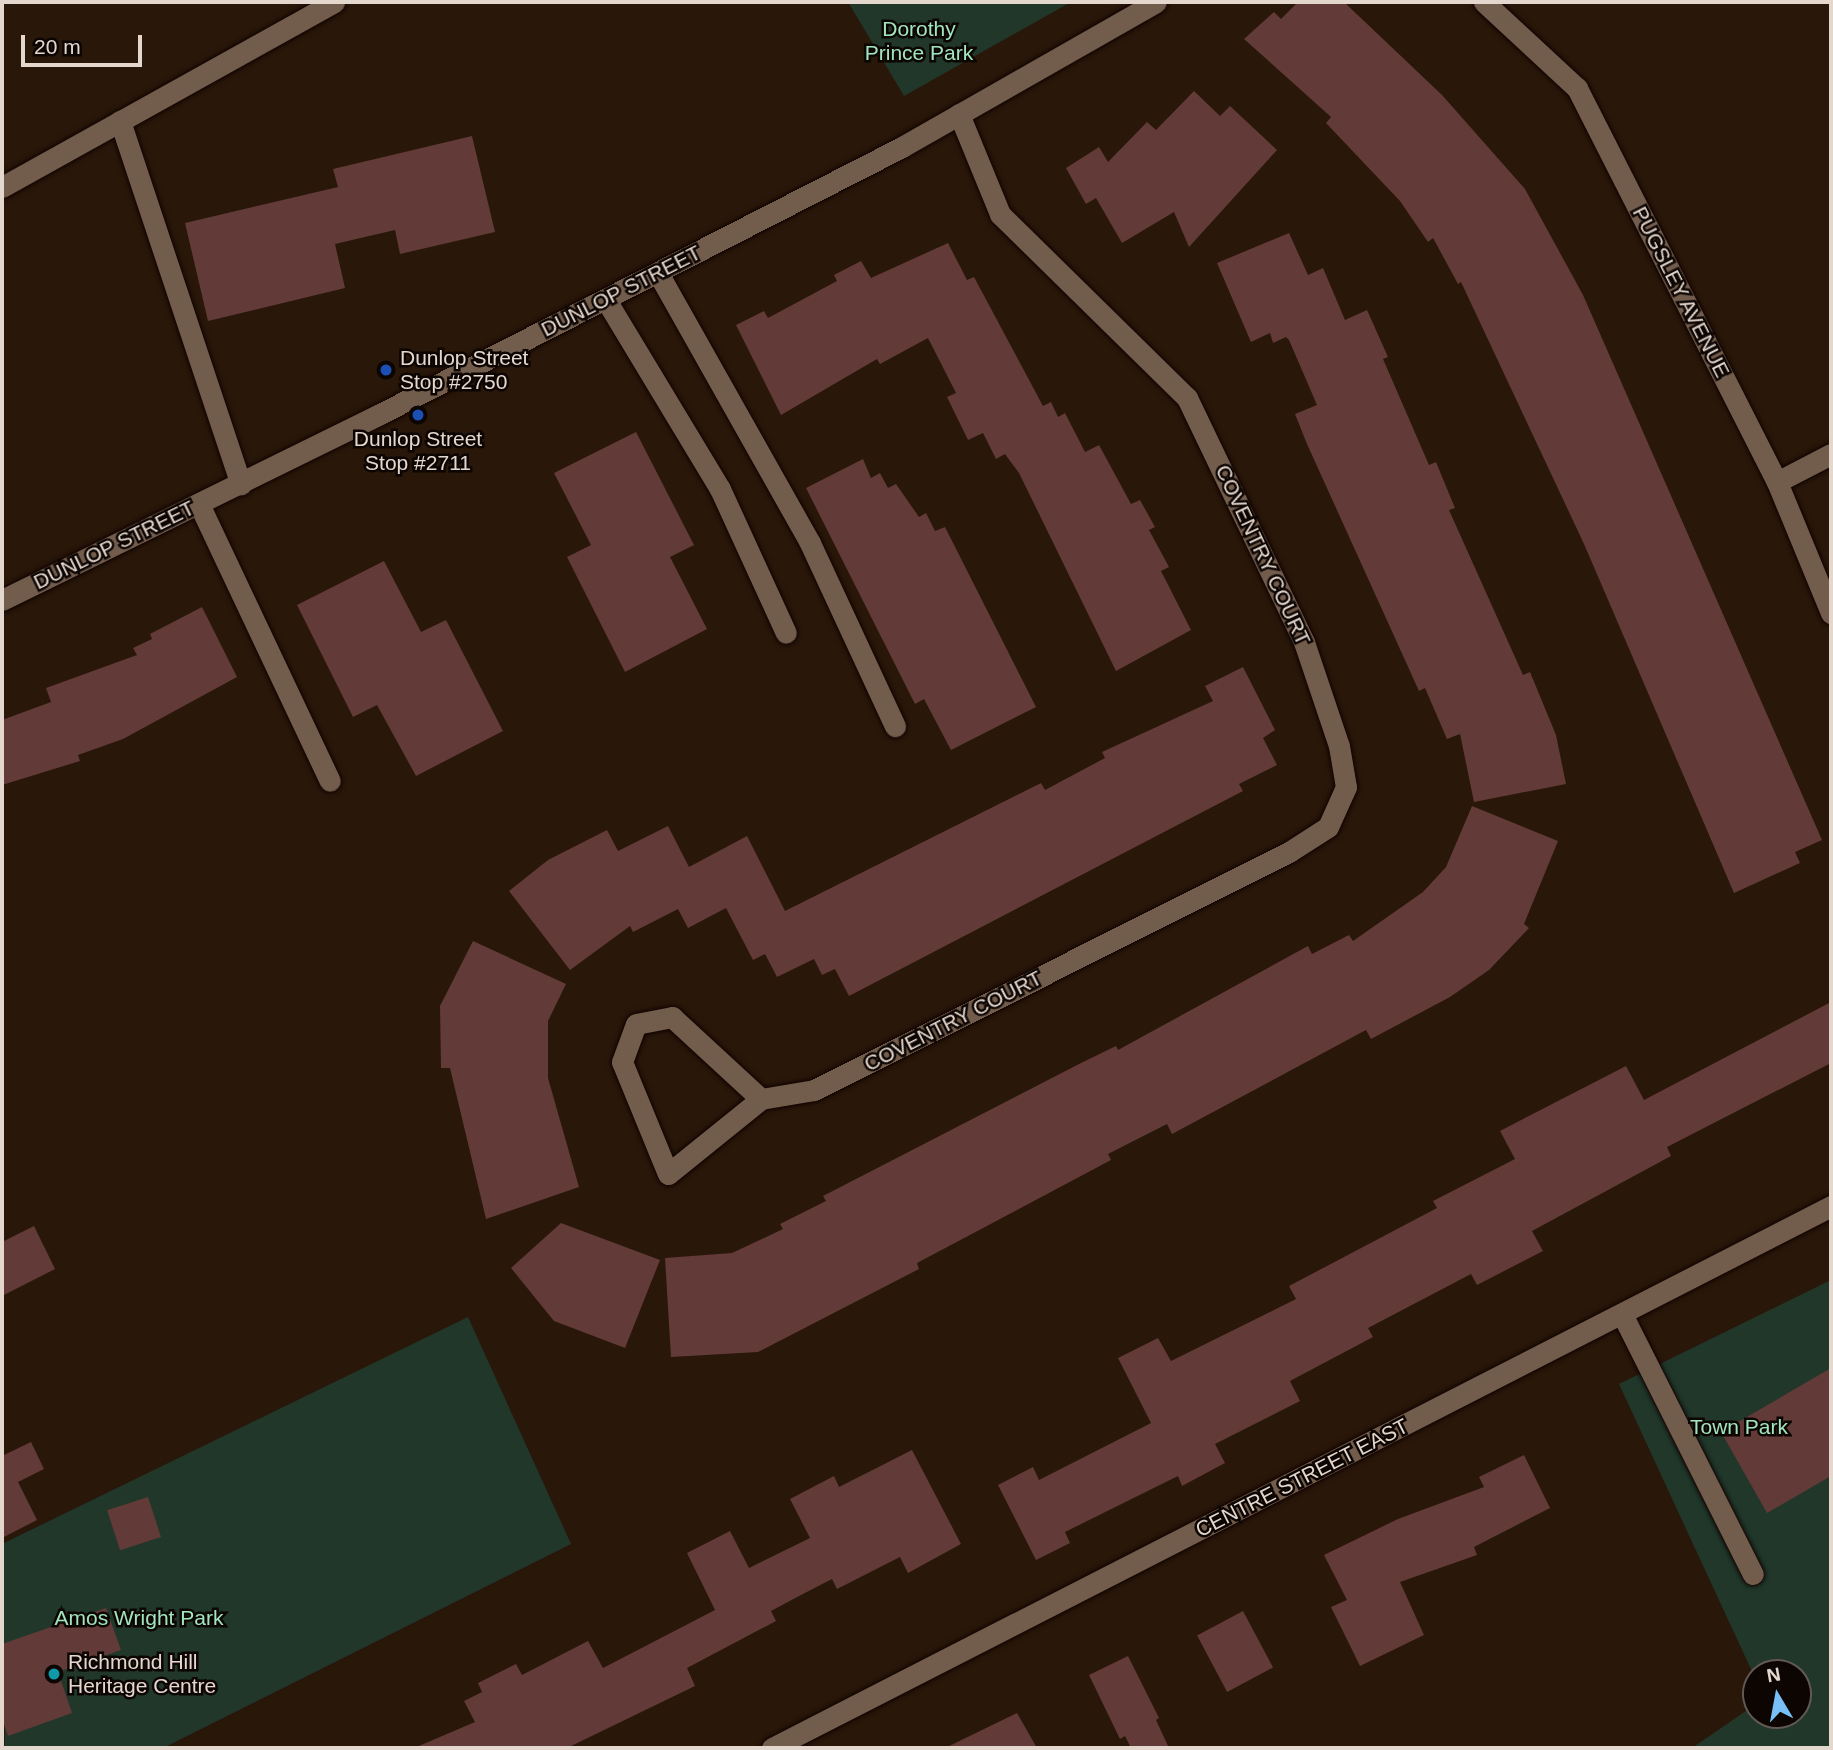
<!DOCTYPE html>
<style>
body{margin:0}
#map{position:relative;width:1833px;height:1750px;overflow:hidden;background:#291709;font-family:Arial,sans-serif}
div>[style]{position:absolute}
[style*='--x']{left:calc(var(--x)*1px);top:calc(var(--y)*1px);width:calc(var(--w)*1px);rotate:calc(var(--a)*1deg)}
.green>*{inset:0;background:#20372a}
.building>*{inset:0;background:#623a38;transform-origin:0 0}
.roads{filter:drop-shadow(0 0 2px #110300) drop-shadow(0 0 2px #110300)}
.lane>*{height:21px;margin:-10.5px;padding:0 10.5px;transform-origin:10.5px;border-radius:10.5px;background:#725c4c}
.street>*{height:21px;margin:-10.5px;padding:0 10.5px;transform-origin:10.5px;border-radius:10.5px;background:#725c4c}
.dots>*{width:19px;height:19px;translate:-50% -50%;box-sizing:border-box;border:4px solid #0c0502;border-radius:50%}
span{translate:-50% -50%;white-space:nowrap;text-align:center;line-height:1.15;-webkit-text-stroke:5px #0c0502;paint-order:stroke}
.park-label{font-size:21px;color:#a1e5be}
.street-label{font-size:21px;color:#e4d7ce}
.poi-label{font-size:21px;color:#e4d7ce}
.left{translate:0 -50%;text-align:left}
.frame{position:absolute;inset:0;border:4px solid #e4d7ce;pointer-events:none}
.north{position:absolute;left:1742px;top:1659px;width:70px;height:70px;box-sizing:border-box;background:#0c0502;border:2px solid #625954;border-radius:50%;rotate:350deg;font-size:19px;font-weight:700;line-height:28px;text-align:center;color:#e4d7ce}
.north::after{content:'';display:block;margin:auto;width:24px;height:32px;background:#78bff8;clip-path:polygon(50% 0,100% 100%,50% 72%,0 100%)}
.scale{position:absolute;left:21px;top:35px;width:121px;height:32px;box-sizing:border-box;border:4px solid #e4d7ce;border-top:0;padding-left:9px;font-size:21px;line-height:24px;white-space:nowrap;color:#e4d7ce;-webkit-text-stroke:5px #0c0502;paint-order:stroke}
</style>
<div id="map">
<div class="green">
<div style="clip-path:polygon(848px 2px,1071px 2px,904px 96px)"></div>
<div style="clip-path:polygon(1831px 1280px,1831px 1748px,1692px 1748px,1756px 1704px,1756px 1715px,1798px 1715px,1798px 1673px,1756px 1673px,1756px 1680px,1619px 1384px)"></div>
<div style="clip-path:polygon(468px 1317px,571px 1544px,163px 1748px,5px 1748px,2px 1544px)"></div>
</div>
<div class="building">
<div style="clip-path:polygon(1298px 2px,1344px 2px,1442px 95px,1525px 189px,1583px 295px,1822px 840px,1795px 852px,1800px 863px,1734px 893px,1584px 544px,1461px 282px,1458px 284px,1433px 238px,1428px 242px,1400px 201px,1326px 123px,1331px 117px,1244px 39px,1274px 12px,1281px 19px)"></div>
<div style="clip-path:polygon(1194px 91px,1220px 116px,1230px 106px,1277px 150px,1189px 247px,1174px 212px,1122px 243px,1096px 198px,1086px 204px,1066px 168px,1099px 147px,1108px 162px,1147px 122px,1156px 130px)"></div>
<div style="clip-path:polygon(472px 136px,495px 232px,400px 254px,395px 230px,335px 244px,345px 288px,208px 321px,185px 223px,338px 187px,333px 169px)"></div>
<div style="clip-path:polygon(1289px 233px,1308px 275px,1323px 268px,1345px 320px,1367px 310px,1388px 357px,1383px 359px,1429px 465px,1436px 462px,1455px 508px,1449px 510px,1523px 675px,1530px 672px,1556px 735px,1566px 784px,1474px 802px,1460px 734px,1447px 739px,1425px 688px,1419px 691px,1307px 444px,1295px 414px,1317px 405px,1289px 340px,1286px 337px,1273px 343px,1270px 333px,1251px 342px,1217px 263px)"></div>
<div style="clip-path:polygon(948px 243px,967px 280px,974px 277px,1043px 406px,1051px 402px,1058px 417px,1065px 413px,1085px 452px,1099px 445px,1131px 504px,1140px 500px,1155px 527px,1149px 530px,1169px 567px,1161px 571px,1191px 630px,1116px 671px,1019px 473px,1005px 454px,996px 459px,983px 433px,968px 440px,947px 397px,956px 393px,928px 338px,880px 364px,877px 359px,781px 415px,736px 325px,764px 311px,768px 318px,837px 281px,834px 275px,861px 261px,871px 278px)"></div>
<div style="clip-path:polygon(636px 432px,694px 545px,670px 557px,707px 629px,625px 672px,567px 557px,591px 545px,554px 473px)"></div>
<div style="clip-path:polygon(863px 459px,871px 478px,880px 473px,888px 488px,896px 484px,919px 517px,926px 513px,935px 531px,945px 527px,1036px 707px,951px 750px,924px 699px,915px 704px,806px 488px)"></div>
<div style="clip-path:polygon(384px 561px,421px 632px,446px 620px,503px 731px,416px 776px,377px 705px,353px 717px,297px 605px)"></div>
<div style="clip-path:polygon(202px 607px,237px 677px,123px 739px,78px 755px,80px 761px,2px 785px,2px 720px,51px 702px,46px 688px,137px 655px,133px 648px,152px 639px,150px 634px)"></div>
<div style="clip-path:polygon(1243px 667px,1275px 730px,1263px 738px,1277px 765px,1239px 784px,1243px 791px,849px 996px,835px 969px,822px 975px,814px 959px,777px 977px,765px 954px,753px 960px,726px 908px,688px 928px,678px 909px,633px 932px,630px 926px,570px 970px,509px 891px,548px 860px,607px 830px,618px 851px,668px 826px,689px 867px,747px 836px,785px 911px,1041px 783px,1045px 790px,1105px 758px,1102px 752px,1213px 701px,1205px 686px)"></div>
<div style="clip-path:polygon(1472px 806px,1558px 841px,1524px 924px,1529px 928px,1489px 970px,1450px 997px,1371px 1039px,1366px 1030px,1172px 1134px,1167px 1124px,1108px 1154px,1111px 1160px,917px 1263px,919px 1269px,758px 1352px,671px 1357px,665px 1258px,732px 1253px,783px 1229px,780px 1224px,826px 1201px,823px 1196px,1081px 1063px,1116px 1046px,1118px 1050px,1308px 946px,1312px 954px,1349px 935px,1353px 941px,1423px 892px,1446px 867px)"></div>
<div style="clip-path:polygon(473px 941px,566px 984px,548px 1021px,548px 1078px,579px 1187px,486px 1219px,450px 1068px,441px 1068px,440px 1006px)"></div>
<div style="clip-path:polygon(1831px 1002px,1831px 1063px,1667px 1147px,1671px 1156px,1532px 1231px,1543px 1251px,1477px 1285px,1471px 1274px,1368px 1328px,1373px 1337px,1290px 1381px,1300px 1401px,1215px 1444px,1225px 1463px,1182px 1486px,1178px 1476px,1065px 1532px,1070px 1543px,1036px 1560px,998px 1485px,1033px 1467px,1039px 1480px,1151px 1423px,1118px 1358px,1158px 1338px,1171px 1361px,1296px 1299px,1289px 1286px,1437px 1208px,1433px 1201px,1515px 1159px,1500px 1131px,1626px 1066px,1644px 1100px)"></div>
<div style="clip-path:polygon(561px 1223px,660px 1260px,625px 1348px,554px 1321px,511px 1268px)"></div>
<div style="clip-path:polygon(34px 1226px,55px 1269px,2px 1296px,2px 1242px)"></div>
<div style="clip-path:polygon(1831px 1368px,1831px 1476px,1767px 1513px,1721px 1432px)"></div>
<div style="clip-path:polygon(31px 1442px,44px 1469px,18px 1482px,37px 1520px,2px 1538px,2px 1449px,4px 1455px)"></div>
<div style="clip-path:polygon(912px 1450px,961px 1544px,908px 1573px,900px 1557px,837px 1589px,832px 1579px,801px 1595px,771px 1611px,776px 1621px,687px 1668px,695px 1686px,567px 1748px,414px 1748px,475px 1722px,464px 1701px,482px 1692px,478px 1683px,516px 1664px,522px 1675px,588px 1641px,603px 1668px,715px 1610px,687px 1553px,730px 1531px,749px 1568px,810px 1538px,790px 1499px,834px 1476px,839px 1487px)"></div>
<div style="clip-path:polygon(1524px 1455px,1550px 1508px,1474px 1547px,1477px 1555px,1400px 1582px,1424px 1635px,1360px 1666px,1331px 1607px,1347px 1600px,1324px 1555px,1398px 1519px,1484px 1487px,1479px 1477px)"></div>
<div style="left:148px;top:1497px;width:42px;height:43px;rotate:72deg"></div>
<div style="clip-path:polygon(106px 1608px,121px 1650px,58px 1672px,72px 1713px,8px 1736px,2px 1719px,2px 1644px)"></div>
<div style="left:1243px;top:1611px;width:64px;height:52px;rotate:62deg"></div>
<div style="clip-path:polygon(1128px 1656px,1159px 1718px,1156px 1720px,1169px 1748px,1131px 1748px,1125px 1736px,1120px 1739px,1089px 1675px)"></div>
<div style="clip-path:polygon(1017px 1713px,1037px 1748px,945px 1748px)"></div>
</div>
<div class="roads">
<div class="lane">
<div style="--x:120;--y:121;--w:383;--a:71.6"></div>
<div style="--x:2;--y:187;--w:380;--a:-29.1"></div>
<div style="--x:658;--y:273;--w:310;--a:60.6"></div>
<div style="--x:810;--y:543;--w:202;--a:65.1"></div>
<div style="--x:606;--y:300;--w:221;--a:58.9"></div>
<div style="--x:720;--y:489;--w:158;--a:65.4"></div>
<div style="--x:199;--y:504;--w:306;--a:64.7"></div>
<div style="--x:1622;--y:1314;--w:291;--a:63.3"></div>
</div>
<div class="street">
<div style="--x:1484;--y:2;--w:127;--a:42.8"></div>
<div style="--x:1577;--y:88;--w:442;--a:63.1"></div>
<div style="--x:1777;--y:482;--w:142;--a:67.6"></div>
<div style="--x:1777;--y:482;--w:61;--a:-27.4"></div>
<div style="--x:2;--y:600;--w:421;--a:-26.2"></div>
<div style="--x:380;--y:414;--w:586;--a:-27.09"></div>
<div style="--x:902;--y:147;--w:292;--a:-29.7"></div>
<div style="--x:761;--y:1099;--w:119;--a:141.1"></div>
<div style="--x:668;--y:1174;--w:121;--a:-112.3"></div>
<div style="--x:622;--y:1062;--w:40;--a:-69.8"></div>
<div style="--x:636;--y:1024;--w:37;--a:-11"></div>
<div style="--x:672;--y:1017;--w:121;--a:42.7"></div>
<div style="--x:761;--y:1099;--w:54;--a:-9.6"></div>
<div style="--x:814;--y:1090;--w:531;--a:-26.61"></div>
<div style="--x:1289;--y:852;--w:46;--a:-32.7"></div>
<div style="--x:1328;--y:827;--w:44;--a:-65.8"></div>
<div style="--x:1346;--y:787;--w:42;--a:-99.7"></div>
<div style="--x:1339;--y:746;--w:110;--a:-108.6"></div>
<div style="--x:1304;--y:642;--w:271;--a:-115.6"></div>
<div style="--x:1187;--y:398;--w:262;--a:-135.5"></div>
<div style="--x:1000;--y:214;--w:108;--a:-112.3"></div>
<div style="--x:772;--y:1748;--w:1190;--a:-27.1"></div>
</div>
</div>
<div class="dots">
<div style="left:386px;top:370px;background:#1a4fb4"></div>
<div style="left:418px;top:415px;background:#1a4fb4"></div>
<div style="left:54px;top:1674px;background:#0f9aa8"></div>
</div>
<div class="park-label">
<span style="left:919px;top:41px">Dorothy<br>Prince Park</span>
<span style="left:1739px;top:1427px">Town Park</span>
<span style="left:139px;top:1618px">Amos Wright Park</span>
</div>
<div class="street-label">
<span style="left:621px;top:291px;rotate:-27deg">DUNLOP STREET</span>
<span style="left:1681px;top:292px;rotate:63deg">PUGSLEY AVENUE</span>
<span style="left:114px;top:545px;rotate:-26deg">DUNLOP STREET</span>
<span style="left:1263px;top:555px;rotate:65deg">COVENTRY COURT</span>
<span style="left:953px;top:1021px;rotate:-27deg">COVENTRY COURT</span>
<span style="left:1302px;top:1478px;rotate:-27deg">CENTRE STREET EAST</span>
</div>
<div class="poi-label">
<span class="left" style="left:400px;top:370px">Dunlop Street<br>Stop #2750</span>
<span style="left:418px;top:451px">Dunlop Street<br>Stop #2711</span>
<span class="left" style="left:68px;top:1674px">Richmond Hill<br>Heritage Centre</span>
</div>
<div class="frame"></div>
<div class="north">N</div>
<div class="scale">20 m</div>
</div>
